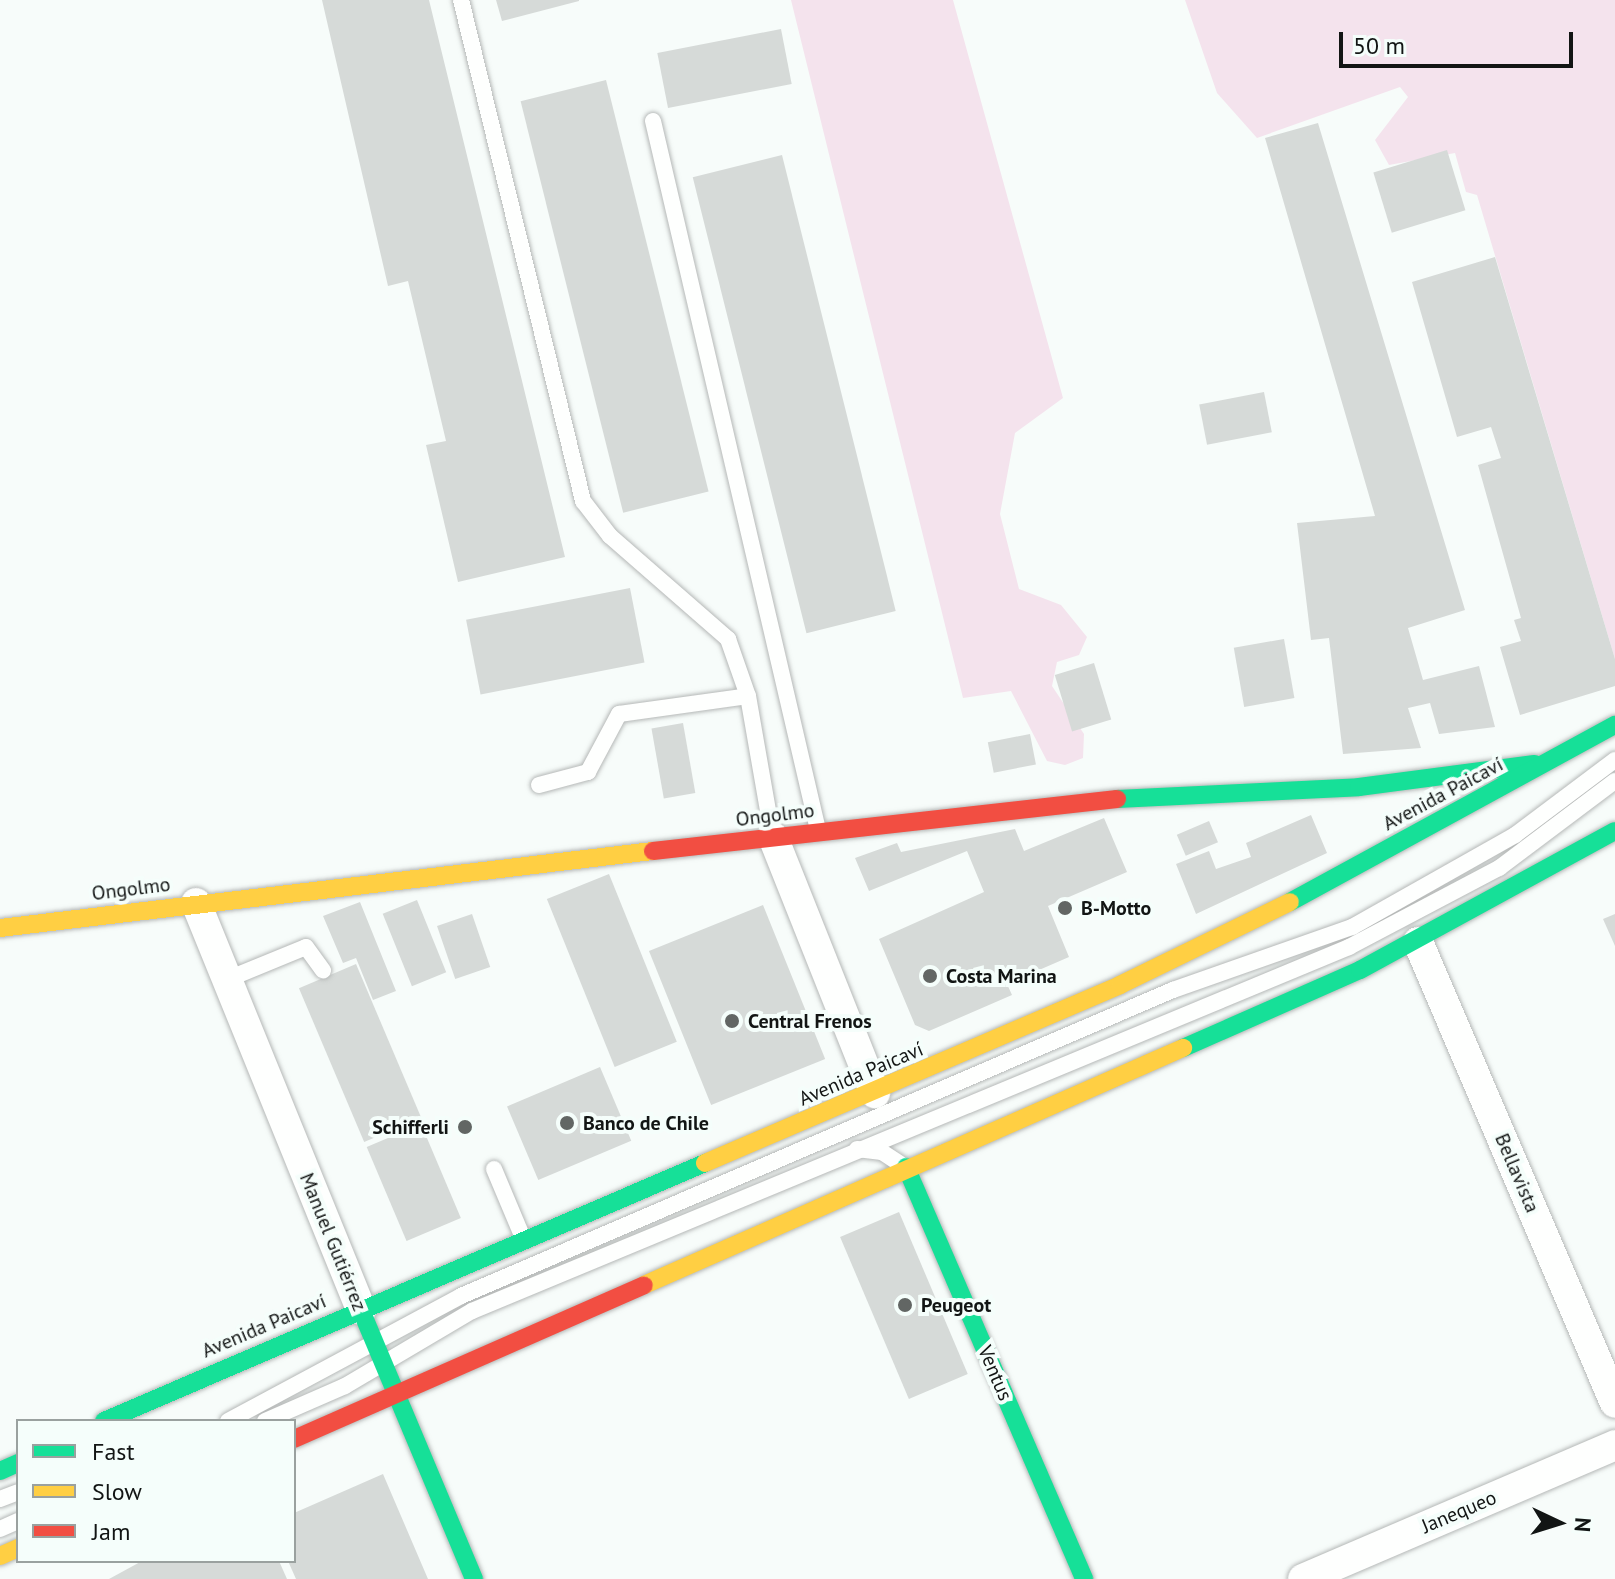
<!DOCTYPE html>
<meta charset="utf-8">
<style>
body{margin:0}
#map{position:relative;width:1615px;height:1579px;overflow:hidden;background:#f7fcfa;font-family:"PT Sans",sans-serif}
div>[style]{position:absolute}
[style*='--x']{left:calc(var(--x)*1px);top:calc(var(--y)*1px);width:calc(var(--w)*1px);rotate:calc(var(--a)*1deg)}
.green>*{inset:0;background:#f4e3ed}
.building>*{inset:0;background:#d6dad8;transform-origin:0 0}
.roads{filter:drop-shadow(0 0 2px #b5b8b7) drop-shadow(0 0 2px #b5b8b7)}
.lane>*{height:16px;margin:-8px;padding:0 8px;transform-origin:8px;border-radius:8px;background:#fefffe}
.street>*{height:30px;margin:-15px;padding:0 15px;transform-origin:15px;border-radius:15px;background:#fefffe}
.fast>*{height:18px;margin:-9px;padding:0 9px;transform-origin:9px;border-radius:9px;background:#16e098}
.slow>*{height:18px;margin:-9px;padding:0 9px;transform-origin:9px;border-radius:9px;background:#ffcf43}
.jam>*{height:18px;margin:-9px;padding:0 9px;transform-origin:9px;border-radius:9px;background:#f24e42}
.dots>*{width:22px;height:22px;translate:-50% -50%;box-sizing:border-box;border:4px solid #f5fefb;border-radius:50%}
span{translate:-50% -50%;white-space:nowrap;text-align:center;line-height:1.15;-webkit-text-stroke:8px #f5fefb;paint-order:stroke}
.street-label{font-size:20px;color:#121514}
.poi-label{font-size:20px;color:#121514;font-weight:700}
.left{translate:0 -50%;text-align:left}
.right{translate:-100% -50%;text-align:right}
.legend{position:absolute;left:16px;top:1419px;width:280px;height:144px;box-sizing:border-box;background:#f5fefb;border:2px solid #9aa19f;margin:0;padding:10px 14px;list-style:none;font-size:24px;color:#121514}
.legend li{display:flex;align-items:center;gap:16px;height:40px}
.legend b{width:40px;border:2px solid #9aa19f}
.north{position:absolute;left:1519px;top:1483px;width:80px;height:80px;-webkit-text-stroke:6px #f5fefb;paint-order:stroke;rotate:94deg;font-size:22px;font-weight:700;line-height:32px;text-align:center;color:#121514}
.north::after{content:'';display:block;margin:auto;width:28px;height:36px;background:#121514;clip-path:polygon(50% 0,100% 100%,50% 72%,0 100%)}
.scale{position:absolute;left:1339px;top:32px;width:234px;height:36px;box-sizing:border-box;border:4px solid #121514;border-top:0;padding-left:10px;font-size:24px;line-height:28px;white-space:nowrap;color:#121514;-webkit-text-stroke:6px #f5fefb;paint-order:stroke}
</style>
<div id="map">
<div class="green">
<div style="clip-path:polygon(791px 0,953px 0,1063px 398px,1015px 433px,1000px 514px,1019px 589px,1061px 605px,1087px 637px,1079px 655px,1057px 662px,1052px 686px,1084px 734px,1083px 758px,1065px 765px,1047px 761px,1011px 691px,963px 698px)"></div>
<div style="clip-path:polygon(1185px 0,1615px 0,1615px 659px,1477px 195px,1466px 192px,1455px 153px,1389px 165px,1375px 140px,1408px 97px,1400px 87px,1257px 138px,1217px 93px)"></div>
</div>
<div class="building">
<div style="clip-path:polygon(322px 0,429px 0,565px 557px,458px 582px,426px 445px,446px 441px,408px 281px,388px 286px)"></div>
<div style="clip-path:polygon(496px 0,579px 0,579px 1px,502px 21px)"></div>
<div style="left:781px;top:29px;width:56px;height:126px;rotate:79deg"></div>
<div style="left:606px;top:80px;width:424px;height:88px;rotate:76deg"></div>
<div style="clip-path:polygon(1318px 123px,1465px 610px,1408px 628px,1423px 680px,1479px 666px,1495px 727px,1439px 734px,1430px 703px,1408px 708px,1421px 748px,1343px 754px,1329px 638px,1311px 640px,1297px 523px,1375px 516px,1265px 138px)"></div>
<div style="left:1447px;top:150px;width:63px;height:77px;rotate:73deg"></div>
<div style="left:782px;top:155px;width:470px;height:92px;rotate:76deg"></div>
<div style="clip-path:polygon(1495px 257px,1615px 659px,1615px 686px,1520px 715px,1500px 647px,1521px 641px,1514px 620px,1521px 618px,1478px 465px,1501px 458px,1491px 427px,1457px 437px,1412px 282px)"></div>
<div style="left:1264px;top:392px;width:41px;height:66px;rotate:79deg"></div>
<div style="left:630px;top:588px;width:76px;height:167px;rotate:79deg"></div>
<div style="left:1284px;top:639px;width:60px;height:51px;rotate:80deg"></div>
<div style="left:1094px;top:663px;width:59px;height:41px;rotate:73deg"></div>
<div style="left:683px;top:723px;width:71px;height:32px;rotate:80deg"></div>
<div style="left:1030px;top:734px;width:31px;height:43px;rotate:79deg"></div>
<div style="clip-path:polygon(1311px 815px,1327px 853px,1196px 914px,1176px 864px,1209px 851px,1216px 869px,1251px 857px,1246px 843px)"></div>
<div style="clip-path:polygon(1104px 818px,1127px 872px,1048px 906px,1069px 957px,1007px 984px,1012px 995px,929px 1031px,915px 1025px,879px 939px,984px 892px,967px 851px,869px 891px,855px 858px,897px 843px,901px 852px,1015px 829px,1024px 851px)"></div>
<div style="left:1209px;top:821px;width:23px;height:35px;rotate:67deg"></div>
<div style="left:609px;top:874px;width:181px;height:67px;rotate:68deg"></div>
<div style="left:417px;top:900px;width:78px;height:37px;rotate:68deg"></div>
<div style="clip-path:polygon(360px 902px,396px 991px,373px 1000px,356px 958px,343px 963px,323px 916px)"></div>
<div style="left:763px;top:905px;width:166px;height:123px;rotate:68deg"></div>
<div style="left:472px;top:914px;width:56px;height:37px;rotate:71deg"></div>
<div style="clip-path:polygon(1615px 914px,1615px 946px,1603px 919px)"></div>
<div style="left:356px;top:964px;width:167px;height:62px;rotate:67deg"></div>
<div style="left:600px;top:1067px;width:80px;height:101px;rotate:67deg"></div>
<div style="left:421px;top:1124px;width:102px;height:59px;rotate:67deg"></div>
<div style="left:899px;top:1212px;width:176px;height:64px;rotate:67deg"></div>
<div style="clip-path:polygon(383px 1474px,428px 1579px,296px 1579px,288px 1561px,294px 1561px,294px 1513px)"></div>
<div style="clip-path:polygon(142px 1561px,279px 1561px,287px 1579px,109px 1579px)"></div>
</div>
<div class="roads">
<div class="lane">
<div style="--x:461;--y:0;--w:516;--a:76.31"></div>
<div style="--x:583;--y:501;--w:44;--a:52.4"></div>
<div style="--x:610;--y:536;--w:157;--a:41.1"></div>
<div style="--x:728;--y:639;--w:60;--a:70.7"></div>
<div style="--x:748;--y:696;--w:140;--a:80.1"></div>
<div style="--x:653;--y:121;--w:728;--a:76.9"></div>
<div style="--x:539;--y:785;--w:51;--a:-14.9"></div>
<div style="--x:588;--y:772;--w:66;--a:-61.9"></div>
<div style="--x:619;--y:714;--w:130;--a:-7.9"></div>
<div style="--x:228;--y:979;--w:84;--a:-22.3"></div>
<div style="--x:306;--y:947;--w:29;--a:54"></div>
<div style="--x:857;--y:1149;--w:25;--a:7"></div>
<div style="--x:882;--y:1152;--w:27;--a:33"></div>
<div style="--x:494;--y:1169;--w:75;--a:67.2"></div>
<div style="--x:228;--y:1421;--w:264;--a:-28.2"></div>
<div style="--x:461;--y:1296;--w:775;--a:-23.26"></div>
<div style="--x:1173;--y:990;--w:190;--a:-19.4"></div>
<div style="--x:1352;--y:927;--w:187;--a:-29.4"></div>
<div style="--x:1515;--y:835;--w:125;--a:-36.9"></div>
<div style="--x:265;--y:1421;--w:87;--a:-23.6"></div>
<div style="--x:345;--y:1386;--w:147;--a:-30.6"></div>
<div style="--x:472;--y:1311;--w:950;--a:-22.54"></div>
<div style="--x:1349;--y:947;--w:170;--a:-27.8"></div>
<div style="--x:1499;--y:868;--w:145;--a:-36.9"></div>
<div style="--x:0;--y:1499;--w:19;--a:-21"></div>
<div style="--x:0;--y:1529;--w:20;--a:-24"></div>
</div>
<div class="street">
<div style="--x:773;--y:837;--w:276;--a:68.3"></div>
<div style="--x:196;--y:903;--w:439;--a:67.9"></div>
<div style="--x:1418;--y:942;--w:501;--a:66.86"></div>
<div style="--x:1303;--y:1579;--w:340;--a:-23.2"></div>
</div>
<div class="fast">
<div style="--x:1117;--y:799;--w:242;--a:-2.8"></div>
<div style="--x:1359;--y:787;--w:177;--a:-7.5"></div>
<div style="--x:1290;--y:902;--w:370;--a:-28.6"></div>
<div style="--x:1183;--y:1048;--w:193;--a:-23.8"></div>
<div style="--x:1360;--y:970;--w:290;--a:-28.6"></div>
<div style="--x:906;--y:1167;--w:449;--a:66.6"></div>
<div style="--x:361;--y:1310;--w:292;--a:67.2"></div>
<div style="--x:104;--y:1421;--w:654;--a:-23.23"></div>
<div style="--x:0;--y:1471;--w:20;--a:-24"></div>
</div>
<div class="slow">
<div style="--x:0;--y:928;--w:658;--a:-6.73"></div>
<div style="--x:705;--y:1163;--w:452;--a:-23.2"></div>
<div style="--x:1120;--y:985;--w:189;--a:-26"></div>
<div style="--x:644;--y:1285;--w:589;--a:-23.74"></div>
<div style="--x:0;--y:1556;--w:20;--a:-24"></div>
</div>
<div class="jam">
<div style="--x:653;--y:851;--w:467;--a:-6.4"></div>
<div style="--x:294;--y:1439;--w:382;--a:-23.7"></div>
</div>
</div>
<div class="dots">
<div style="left:1065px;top:908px;background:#626664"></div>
<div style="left:930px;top:976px;background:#626664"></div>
<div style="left:732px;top:1021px;background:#626664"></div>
<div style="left:567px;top:1123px;background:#626664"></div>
<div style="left:465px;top:1127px;background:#626664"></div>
<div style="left:905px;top:1305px;background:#626664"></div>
</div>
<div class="street-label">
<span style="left:1443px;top:794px;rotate:-28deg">Avenida Paicaví</span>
<span style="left:775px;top:815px;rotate:-7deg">Ongolmo</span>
<span style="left:131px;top:889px;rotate:-7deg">Ongolmo</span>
<span style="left:861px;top:1074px;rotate:-23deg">Avenida Paicaví</span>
<span style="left:1517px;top:1173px;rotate:67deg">Bellavista</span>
<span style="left:333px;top:1242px;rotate:68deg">Manuel Gutiérrez</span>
<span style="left:264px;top:1326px;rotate:-23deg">Avenida Paicaví</span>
<span style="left:995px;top:1373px;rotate:67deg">Ventus</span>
<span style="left:1459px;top:1512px;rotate:-23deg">Janequeo</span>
</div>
<div class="poi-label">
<span class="left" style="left:1081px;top:908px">B-Motto</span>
<span class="left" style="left:946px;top:976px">Costa Marina</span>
<span class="left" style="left:748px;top:1021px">Central Frenos</span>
<span class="left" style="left:583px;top:1123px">Banco de Chile</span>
<span class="right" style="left:449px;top:1127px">Schifferli</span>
<span class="left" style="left:921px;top:1305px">Peugeot</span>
</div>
<ul class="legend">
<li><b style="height:10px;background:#16e098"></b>Fast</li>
<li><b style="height:10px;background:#ffcf43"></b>Slow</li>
<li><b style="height:10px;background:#f24e42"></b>Jam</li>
</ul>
<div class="north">N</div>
<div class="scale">50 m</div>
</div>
